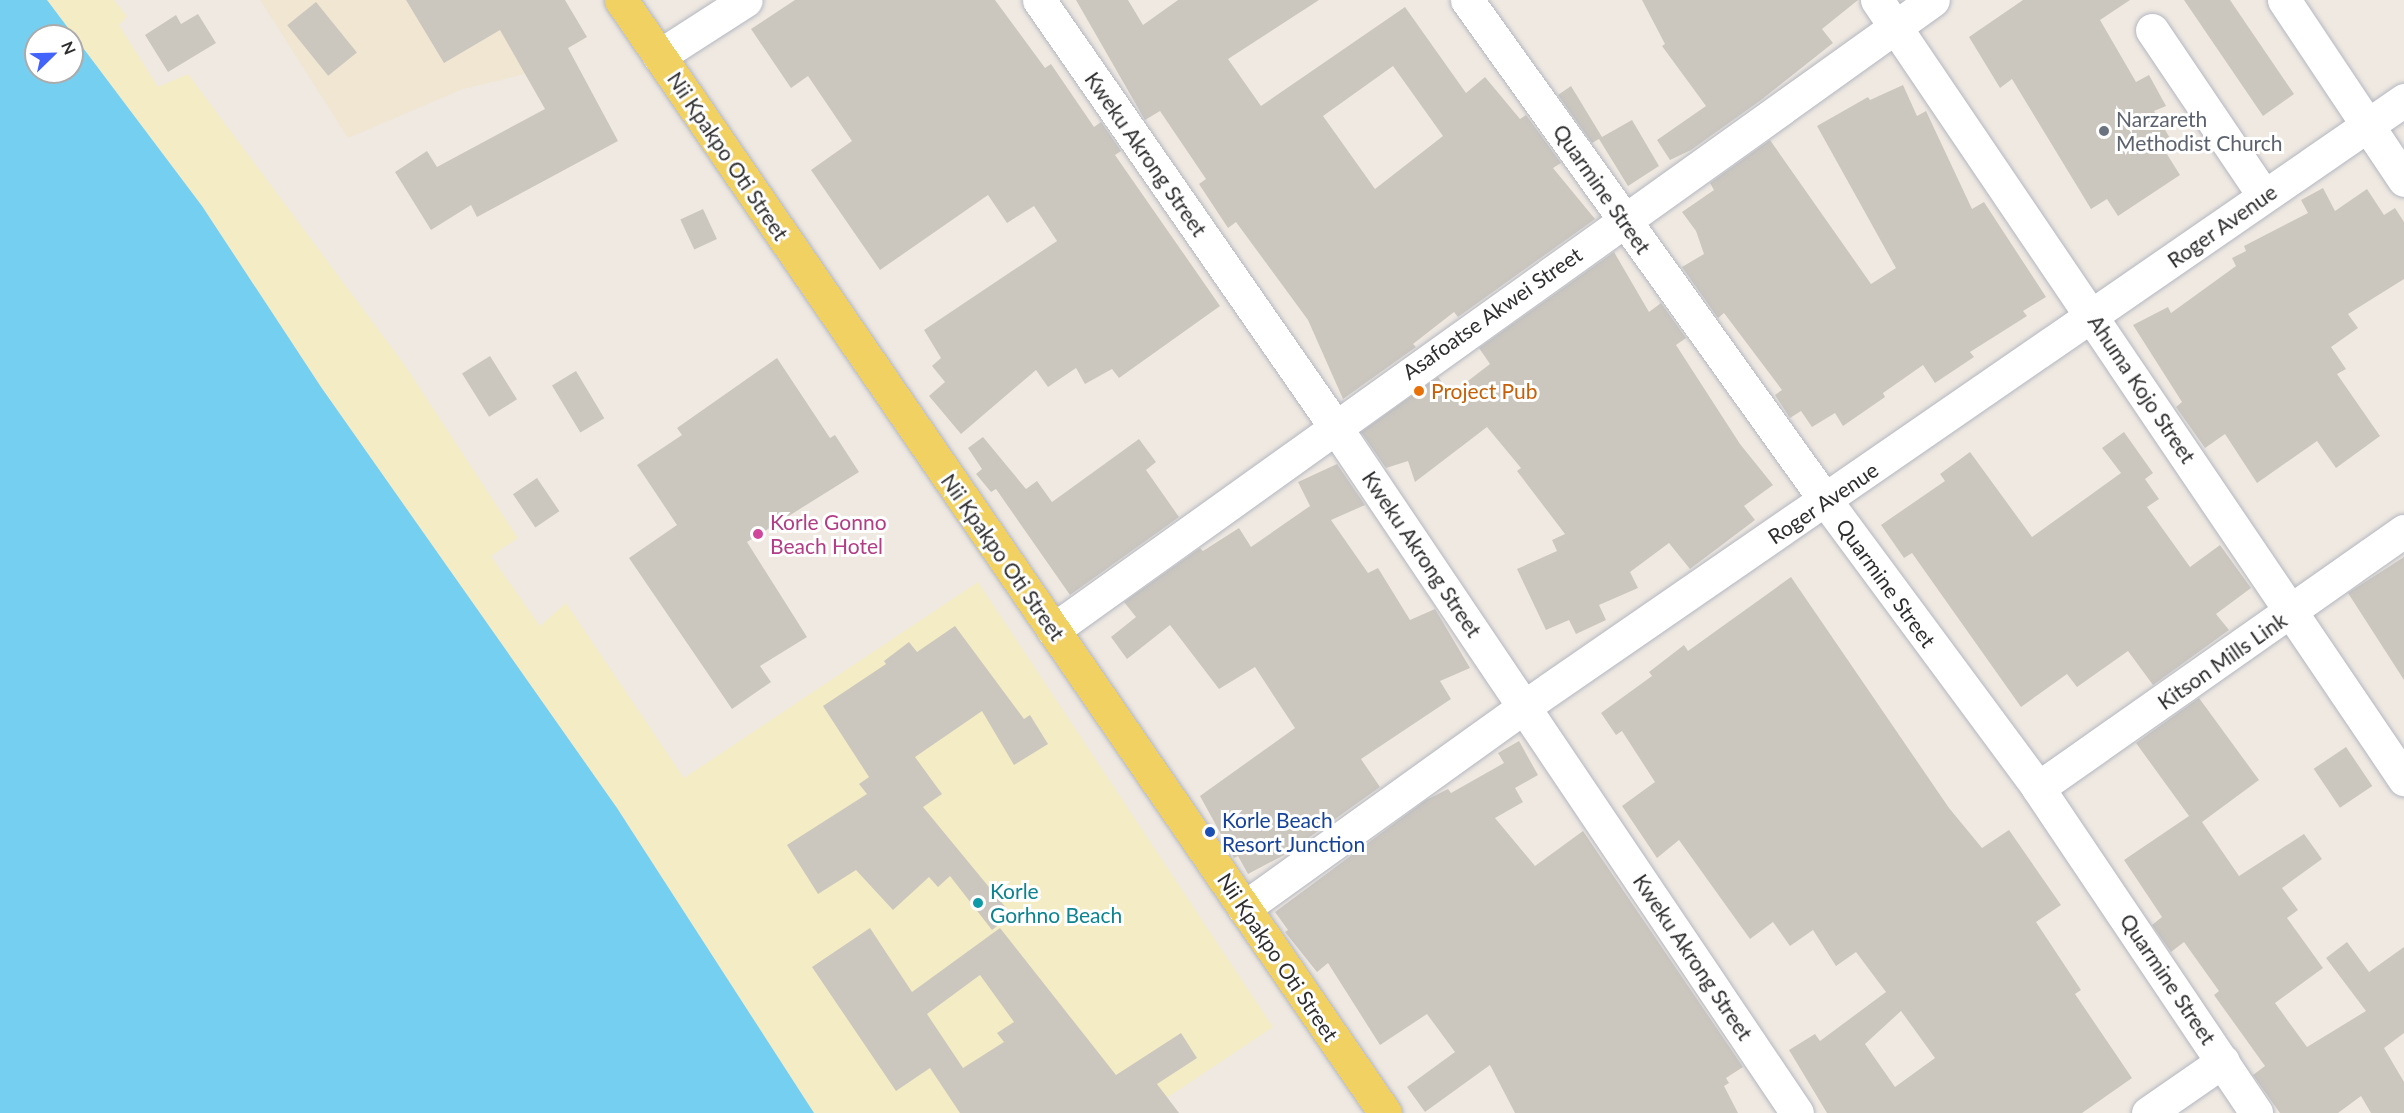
<!DOCTYPE html>
<style>
body{margin:0}
#map{position:relative;width:2404px;height:1113px;overflow:hidden;background:#efe9e1;font-family:Lato,sans-serif}
div>[style]{position:absolute}
[style*='--x']{left:calc(var(--x)*1px);top:calc(var(--y)*1px);width:calc(var(--w)*1px);rotate:calc(var(--a)*1deg)}
.education>*{inset:0;background:#f0e6d1}
.sand>*{inset:0;background:#f3ecc5}
.water>*{inset:0;background:#75cff0}
.building>*{inset:0;background:#cbc7bf;transform-origin:0 0}
.roads{filter:drop-shadow(0 0 2px #b4b7c1) drop-shadow(0 0 2px #b4b7c1)}
.minor>*{height:33px;margin:-16.5px;padding:0 16.5px;transform-origin:16.5px;border-radius:16.5px;background:#fff}
.major>*{height:33px;margin:-16.5px;padding:0 16.5px;transform-origin:16.5px;border-radius:16.5px;background:#f2d163}
.dots>*{width:16px;height:16px;translate:-50% -50%;box-sizing:border-box;border:3px solid #fff;border-radius:50%}
span{translate:-50% -50%;white-space:nowrap;text-align:center;line-height:1.15;-webkit-text-stroke:6px #fff;paint-order:stroke}
.worship-label{font-size:21px;color:#5b616d}
.left{translate:0 -50%;text-align:left}
.street-label{font-size:21px;color:#2e2e2e}
.food-label{font-size:21px;color:#c56008}
.hotel-label{font-size:21px;color:#b23c85}
.transit-label{font-size:21px;color:#164399}
.culture-label{font-size:21px;color:#0d838f}
.north{position:absolute;left:24px;top:24px;width:60px;height:60px;box-sizing:border-box;background:#fff;border:2px solid #ababab;border-radius:50%;rotate:67deg;font-size:16px;font-weight:700;line-height:24px;text-align:center;color:#2e2e2e}
.north::after{content:'';display:block;margin:auto;width:21px;height:27px;background:#4264fb;clip-path:polygon(50% 0,100% 100%,50% 72%,0 100%)}
</style>
<div id="map">
<div class="education">
<div style="clip-path:polygon(260px 0,564px 0,587px 37px,525px 74px,463px 89px,348px 138px)"></div>
</div>
<div class="sand">
<div style="clip-path:polygon(47px 0,114px 0,127px 16px,119px 25px,158px 87px,188px 74px,404px 364px,518px 538px,491px 556px,540px 626px,566px 603px,684px 778px,978px 582px,1273px 1027px,1144px 1113px,814px 1113px,617px 808px,321px 387px,202px 206px)"></div>
</div>
<div class="water">
<div style="clip-path:polygon(evenodd,0 0,47px 0,202px 206px,321px 387px,617px 808px,814px 1113px,0 1113px,0 0,36px 36px,72px 36px,72px 72px,36px 72px,36px 36px)"></div>
</div>
<div class="building">
<div style="clip-path:polygon(406px 0,565px 0,587px 37px,568px 48px,618px 141px,477px 217px,471px 205px,431px 230px,395px 172px,427px 151px,437px 167px,545px 109px,500px 30px,444px 63px)"></div>
<div style="clip-path:polygon(795px 0,995px 0,1045px 68px,1051px 64px,1094px 127px,1101px 122px,1121px 151px,1115px 155px,1220px 306px,1119px 378px,1112px 369px,1085px 384px,1076px 368px,1048px 387px,1036px 370px,961px 434px,929px 396px,945px 382px,932px 366px,941px 358px,924px 330px,1057px 241px,1034px 206px,1007px 223px,988px 195px,880px 270px,811px 170px,852px 141px,808px 76px,791px 88px,751px 29px)"></div>
<div style="clip-path:polygon(evenodd,1076px 0,1128px 0,1143px 25px,1178px 0,1319px 0,1228px 59px,1261px 106px,1405px 7px,1466px 93px,1485px 77px,1520px 119px,1526px 115px,1561px 163px,1553px 168px,1595px 219px,1458px 317px,1454px 312px,1413px 344px,1416px 347px,1343px 399px,1308px 320px,1236px 222px,1228px 228px,1199px 184px,1206px 179px,1160px 111px,1145px 120px,1076px 0,1393px 66px,1443px 136px,1375px 189px,1323px 116px,1393px 66px)"></div>
<div style="clip-path:polygon(1642px 0,1858px 0,1822px 29px,1833px 43px,1761px 100px,1691px 150px,1670px 160px,1657px 140px,1706px 106px,1662px 46px,1665px 44px)"></div>
<div style="clip-path:polygon(2023px 0,2130px 0,2100px 20px,2136px 82px,2149px 75px,2166px 106px,2154px 111px,2174px 145px,2165px 151px,2180px 175px,2118px 216px,2107px 199px,2091px 209px,2012px 79px,2000px 88px,1969px 37px)"></div>
<div style="clip-path:polygon(2184px 0,2230px 0,2294px 94px,2263px 116px)"></div>
<div style="left:316px;top:2px;width:65px;height:37px;rotate:51deg"></div>
<div style="clip-path:polygon(198px 14px,216px 43px,168px 72px,145px 35px,176px 15px,181px 24px)"></div>
<div style="clip-path:polygon(1903px 85px,1917px 116px,1926px 111px,1972px 209px,1984px 202px,2046px 297px,2023px 311px,2027px 316px,1970px 352px,1974px 357px,1935px 383px,1923px 365px,1883px 393px,1885px 397px,1843px 426px,1835px 413px,1812px 427px,1801px 411px,1790px 418px,1775px 395px,1782px 390px,1724px 313px,1718px 318px,1682px 267px,1704px 254px,1696px 231px,1682px 212px,1714px 190px,1710px 183px,1770px 140px,1871px 284px,1896px 268px,1817px 126px,1868px 97px,1870px 100px)"></div>
<div style="clip-path:polygon(1571px 86px,1602px 137px,1632px 120px,1659px 166px,1628px 186px,1599px 139px,1592px 143px,1558px 95px)"></div>
<div style="clip-path:polygon(2323px 188px,2335px 211px,2367px 189px,2384px 215px,2395px 208px,2404px 222px,2404px 279px,2348px 314px,2358px 328px,2331px 347px,2346px 369px,2337px 374px,2380px 436px,2336px 468px,2317px 441px,2257px 483px,2225px 434px,2205px 448px,2176px 407px,2182px 402px,2133px 325px,2168px 307px,2171px 313px,2236px 266px,2232px 258px,2246px 251px,2244px 246px,2308px 213px,2301px 200px)"></div>
<div style="left:703px;top:209px;width:33px;height:25px;rotate:65deg"></div>
<div style="clip-path:polygon(1614px 252px,1649px 312px,1661px 303px,1686px 338px,1676px 345px,1740px 444px,1773px 485px,1744px 506px,1755px 520px,1690px 569px,1669px 543px,1630px 572px,1638px 588px,1599px 605px,1606px 620px,1576px 634px,1569px 620px,1546px 630px,1517px 569px,1557px 551px,1552px 540px,1565px 534px,1517px 471px,1521px 468px,1487px 427px,1415px 482px,1408px 461px,1386px 468px,1361px 432px,1438px 377px,1451px 394px,1490px 364px,1479px 348px)"></div>
<div style="left:490px;top:356px;width:51px;height:33px;rotate:58deg"></div>
<div style="clip-path:polygon(777px 358px,830px 438px,835px 435px,859px 472px,747px 542px,807px 637px,760px 666px,771px 682px,732px 709px,629px 558px,677px 525px,637px 465px,682px 435px,677px 428px)"></div>
<div style="left:576px;top:371px;width:55px;height:28px;rotate:59deg"></div>
<div style="clip-path:polygon(2124px 432px,2153px 473px,2145px 479px,2159px 499px,2147px 507px,2190px 567px,2220px 545px,2251px 588px,2216px 614px,2229px 630px,2153px 685px,2128px 651px,2077px 687px,2067px 674px,2021px 707px,1912px 553px,1904px 558px,1881px 525px,1945px 481px,1940px 474px,1970px 452px,2032px 537px,2121px 473px,2102px 448px)"></div>
<div style="clip-path:polygon(983px 437px,1026px 489px,1037px 481px,1052px 502px,1139px 439px,1156px 462px,1146px 470px,1179px 517px,1070px 595px,996px 489px,991px 492px,976px 474px,982px 469px,968px 448px)"></div>
<div style="clip-path:polygon(1337px 464px,1365px 505px,1331px 520px,1368px 573px,1378px 568px,1410px 620px,1435px 609px,1470px 668px,1440px 681px,1451px 699px,1361px 759px,1380px 787px,1286px 854px,1248px 874px,1238px 856px,1234px 858px,1200px 796px,1295px 728px,1255px 667px,1219px 689px,1170px 625px,1127px 659px,1111px 637px,1136px 617px,1124px 602px,1200px 548px,1203px 551px,1239px 528px,1251px 547px,1310px 506px,1298px 482px)"></div>
<div style="left:537px;top:478px;width:40px;height:29px;rotate:56deg"></div>
<div style="clip-path:polygon(2404px 557px,2404px 680px,2348px 593px)"></div>
<div style="clip-path:polygon(evenodd,1791px 577px,1949px 808px,1982px 848px,2009px 830px,2061px 905px,2036px 922px,2081px 990px,2075px 994px,2132px 1078px,2082px 1113px,1827px 1113px,1789px 1050px,1815px 1034px,1820px 1041px,1886px 992px,1856px 952px,1836px 966px,1813px 930px,1790px 946px,1773px 922px,1750px 939px,1679px 840px,1657px 858px,1622px 806px,1655px 782px,1622px 731px,1616px 735px,1601px 713px,1652px 676px,1649px 672px,1684px 645px,1688px 651px,1791px 577px,1901px 1011px,1935px 1058px,1895px 1087px,1865px 1044px,1901px 1011px)"></div>
<div style="clip-path:polygon(955px 626px,1024px 719px,1030px 715px,1048px 744px,1014px 765px,982px 711px,915px 757px,942px 794px,923px 807px,1012px 915px,992px 930px,950px 876px,938px 887px,929px 877px,893px 910px,856px 870px,818px 894px,787px 845px,867px 794px,859px 784px,869px 777px,823px 706px,886px 664px,884px 661px,909px 642px,917px 652px)"></div>
<div style="clip-path:polygon(2199px 698px,2259px 780px,2202px 822px,2239px 876px,2304px 834px,2322px 859px,2282px 888px,2298px 910px,2287px 918px,2323px 968px,2275px 1003px,2307px 1047px,2366px 1011px,2326px 958px,2347px 942px,2369px 972px,2404px 947px,2404px 1033px,2384px 1048px,2404px 1082px,2404px 1113px,2371px 1113px,2361px 1096px,2338px 1113px,2280px 1113px,2253px 1075px,2265px 1066px,2214px 995px,2219px 991px,2184px 942px,2171px 952px,2152px 925px,2162px 917px,2124px 860px,2189px 816px,2136px 743px)"></div>
<div style="clip-path:polygon(1519px 741px,1538px 775px,1515px 788px,1523px 802px,1495px 818px,1535px 866px,1583px 831px,1743px 1067px,1726px 1078px,1729px 1083px,1724px 1086px,1738px 1113px,1515px 1113px,1490px 1065px,1425px 1112px,1407px 1087px,1455px 1052px,1427px 1014px,1380px 1045px,1328px 963px,1317px 972px,1285px 932px,1288px 930px,1275px 912px,1426px 800px,1448px 789px,1451px 793px,1504px 763px,1498px 753px)"></div>
<div style="left:2346px;top:747px;width:47px;height:39px;rotate:56deg"></div>
<div style="clip-path:polygon(evenodd,870px 928px,912px 992px,1000px 928px,1116px 1075px,1181px 1033px,1197px 1058px,1157px 1084px,1179px 1113px,960px 1113px,930px 1068px,896px 1091px,812px 967px,870px 928px,980px 975px,1014px 1022px,997px 1033px,1004px 1042px,963px 1068px,927px 1014px,980px 975px)"></div>
</div>
<div class="roads">
<div class="minor">
<div style="--x:1039;--y:0;--w:517;--a:55.23"></div>
<div style="--x:1334;--y:425;--w:829;--a:56.06"></div>
<div style="--x:1467;--y:0;--w:616;--a:54.38"></div>
<div style="--x:1826;--y:501;--w:357;--a:53.5"></div>
<div style="--x:2038;--y:788;--w:391;--a:56.1"></div>
<div style="--x:1877;--y:0;--w:941;--a:55.92"></div>
<div style="--x:2284;--y:0;--w:216;--a:56.3"></div>
<div style="--x:2152;--y:30;--w:200;--a:56"></div>
<div style="--x:659;--y:56;--w:103;--a:-32.8"></div>
<div style="--x:1053;--y:630;--w:1082;--a:-35.6"></div>
<div style="--x:2038;--y:788;--w:447;--a:-35.1"></div>
<div style="--x:1244;--y:908;--w:346;--a:-35.7"></div>
<div style="--x:1525;--y:706;--w:1068;--a:-34.58"></div>
<div style="--x:2148;--y:1113;--w:91;--a:-34.7"></div>
</div>
<div class="major">
<div style="--x:621;--y:0;--w:1350;--a:55.53"></div>
</div>
</div>
<div class="dots">
<div style="left:2104px;top:131px;background:#6b7280"></div>
<div style="left:1419px;top:391px;background:#e8710a"></div>
<div style="left:758px;top:534px;background:#d1479c"></div>
<div style="left:1210px;top:832px;background:#1a4fb4"></div>
<div style="left:978px;top:903px;background:#0f9aa8"></div>
</div>
<div class="worship-label">
<span class="left" style="left:2116px;top:131px">Narzareth<br>Methodist Church</span>
</div>
<div class="street-label">
<span style="left:1146px;top:154px;rotate:55deg">Kweku Akrong Street</span>
<span style="left:728px;top:156px;rotate:56deg">Nii Kpakpo Oti Street</span>
<span style="left:1602px;top:189px;rotate:55deg">Quarmine Street</span>
<span style="left:2222px;top:226px;rotate:-35deg">Roger Avenue</span>
<span style="left:1492px;top:313px;rotate:-35deg">Asafoatse Akwei Street</span>
<span style="left:2142px;top:389px;rotate:56deg">Ahuma Kojo Street</span>
<span style="left:1823px;top:503px;rotate:-34deg">Roger Avenue</span>
<span style="left:1422px;top:554px;rotate:56deg">Kweku Akrong Street</span>
<span style="left:1003px;top:557px;rotate:55deg">Nii Kpakpo Oti Street</span>
<span style="left:1886px;top:583px;rotate:54deg">Quarmine Street</span>
<span style="left:2222px;top:661px;rotate:-35deg">Kitson Mills Link</span>
<span style="left:1278px;top:957px;rotate:56deg">Nii Kpakpo Oti Street</span>
<span style="left:1693px;top:957px;rotate:56deg">Kweku Akrong Street</span>
<span style="left:2168px;top:979px;rotate:56deg">Quarmine Street</span>
</div>
<div class="food-label">
<span class="left" style="left:1431px;top:391px">Project Pub</span>
</div>
<div class="hotel-label">
<span class="left" style="left:770px;top:534px">Korle Gonno<br>Beach Hotel</span>
</div>
<div class="transit-label">
<span class="left" style="left:1222px;top:832px">Korle Beach<br>Resort Junction</span>
</div>
<div class="culture-label">
<span class="left" style="left:990px;top:903px">Korle<br>Gorhno Beach</span>
</div>
<div class="north">N</div>
</div>
